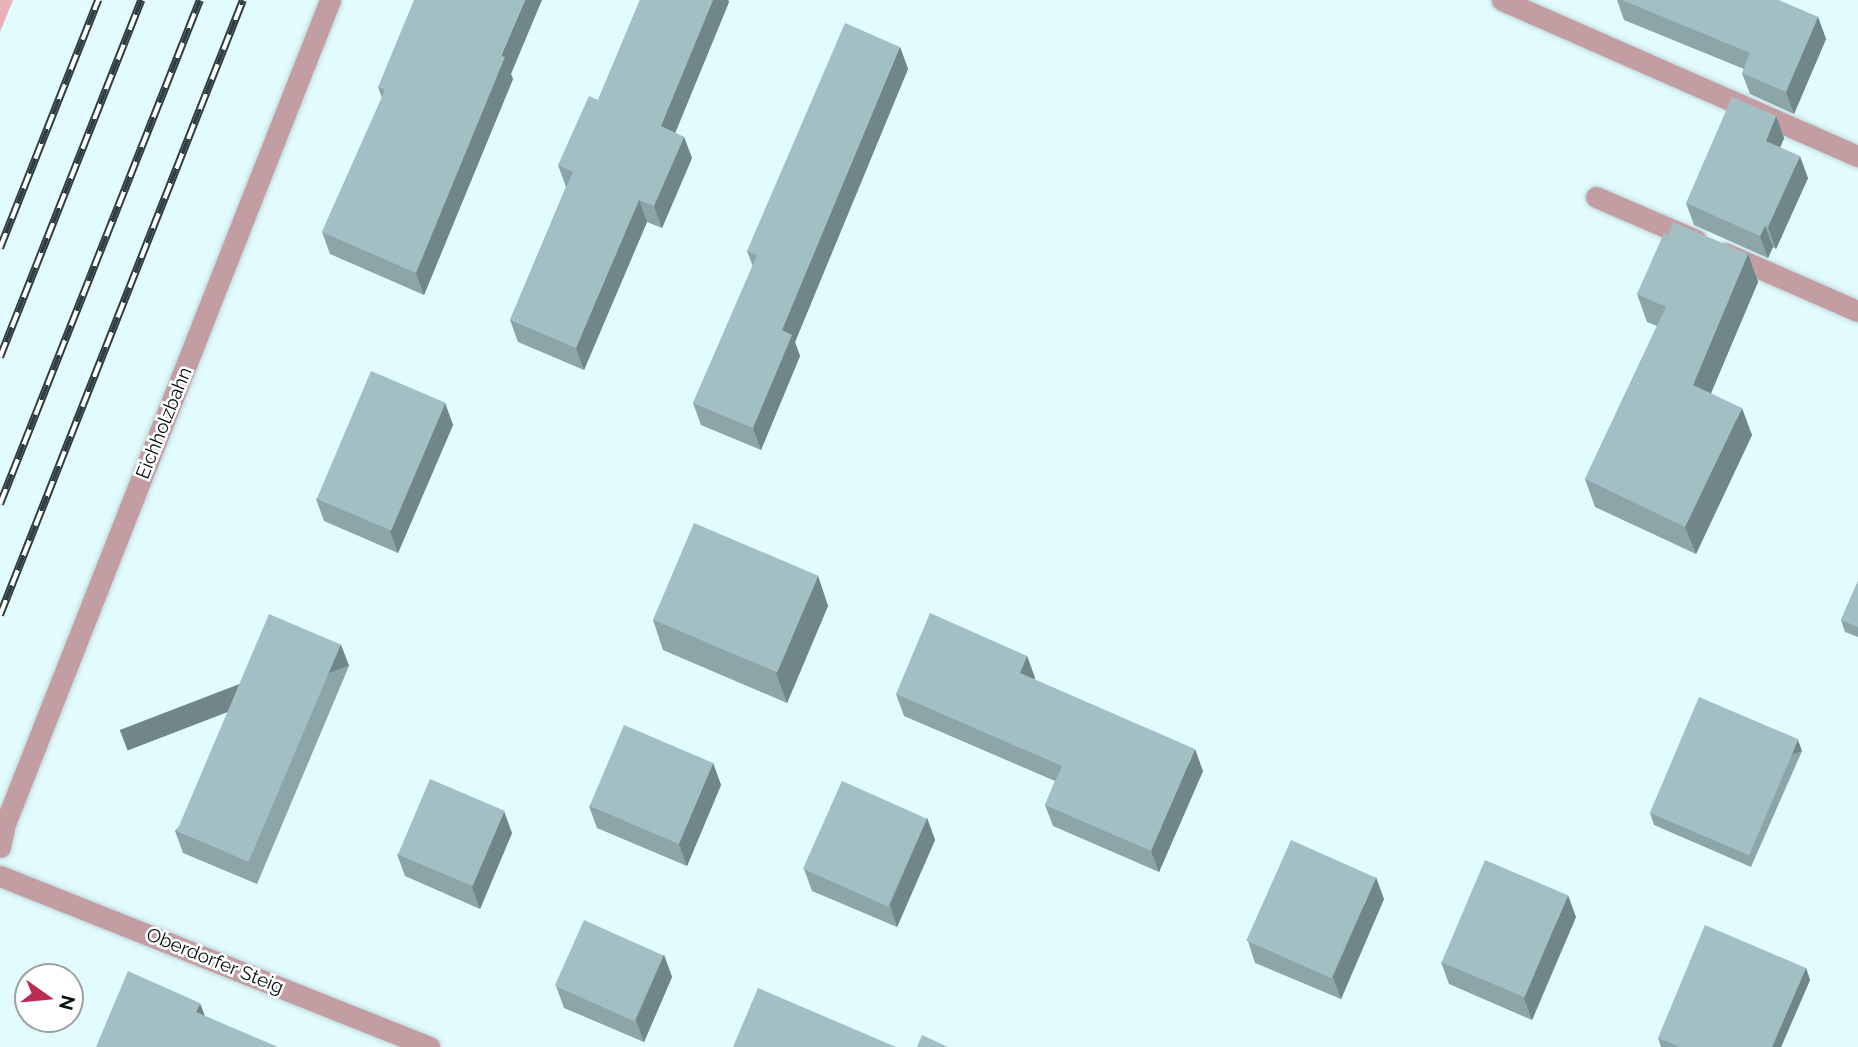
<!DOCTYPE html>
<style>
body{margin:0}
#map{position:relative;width:1858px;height:1047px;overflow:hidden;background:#e2fbfe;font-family:Raleway,sans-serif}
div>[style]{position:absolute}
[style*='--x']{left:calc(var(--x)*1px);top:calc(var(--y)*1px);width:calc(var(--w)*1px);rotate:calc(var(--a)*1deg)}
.green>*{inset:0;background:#ebb1b9}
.roads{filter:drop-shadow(0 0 2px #bfd6d8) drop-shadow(0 0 2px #bfd6d8)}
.lane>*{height:21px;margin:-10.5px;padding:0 10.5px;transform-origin:10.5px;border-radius:10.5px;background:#c29ea3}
.street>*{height:21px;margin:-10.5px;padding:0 10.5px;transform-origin:10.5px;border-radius:10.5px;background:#c29ea3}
.rail>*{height:8px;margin-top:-4px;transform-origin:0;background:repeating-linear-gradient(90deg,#fff 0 16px,#303e3f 0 32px);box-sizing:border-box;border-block:2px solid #303e3f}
.wall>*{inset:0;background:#8ba5a8}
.shaded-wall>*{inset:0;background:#718688;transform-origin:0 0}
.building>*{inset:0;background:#a2c0c3;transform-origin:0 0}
span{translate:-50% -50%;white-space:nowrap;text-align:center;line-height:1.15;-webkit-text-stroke:5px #fff;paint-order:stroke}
.street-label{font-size:19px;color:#071213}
.north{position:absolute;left:14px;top:963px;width:70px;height:70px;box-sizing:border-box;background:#fff;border:2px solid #9ca0a1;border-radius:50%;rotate:105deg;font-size:19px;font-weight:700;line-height:28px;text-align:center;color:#071213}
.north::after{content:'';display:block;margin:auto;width:24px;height:32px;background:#bb2b54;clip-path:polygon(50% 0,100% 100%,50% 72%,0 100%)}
</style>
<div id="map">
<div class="green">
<div style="clip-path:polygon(0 0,13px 0,0 32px)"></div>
</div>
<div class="roads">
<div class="lane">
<div style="--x:1502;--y:0;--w:389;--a:23.7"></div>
<div style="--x:1596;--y:197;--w:109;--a:23.3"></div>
<div style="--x:1725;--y:253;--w:145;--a:23.6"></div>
</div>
<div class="street">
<div style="--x:0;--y:847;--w:24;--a:-78"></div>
<div style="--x:5;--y:824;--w:886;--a:-68.47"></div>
<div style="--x:0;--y:876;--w:462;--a:21.7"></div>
</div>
</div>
<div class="rail">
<div style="--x:0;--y:248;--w:267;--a:-68.4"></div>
<div style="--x:0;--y:357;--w:384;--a:-68.4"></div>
<div style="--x:0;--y:504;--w:542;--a:-68.36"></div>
<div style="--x:0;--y:615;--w:661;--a:-68.44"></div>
</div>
<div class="wall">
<div style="clip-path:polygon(640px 0,728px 0,729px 2px,675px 133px,684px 137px,692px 158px,662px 228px,647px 222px,584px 370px,518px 342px,510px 320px,566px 187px,558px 165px,598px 100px)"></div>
<div style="clip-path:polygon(1617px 0,1778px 0,1818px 17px,1826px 39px,1794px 114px,1750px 94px,1742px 73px,1744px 69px,1624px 20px)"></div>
<div style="clip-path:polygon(900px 47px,908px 69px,795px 342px,800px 356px,761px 450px,701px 425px,693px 403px,753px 267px,747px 251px)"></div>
<div style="clip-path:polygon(511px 74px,513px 79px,424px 295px,330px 254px,322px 232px,382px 98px,378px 87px)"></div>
<div style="clip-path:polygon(1776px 116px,1784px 138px,1780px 147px,1808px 178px,1776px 249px,1773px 247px,1768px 258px,1694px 225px,1686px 203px)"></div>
<div style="clip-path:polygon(1668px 235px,1748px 254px,1758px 282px,1711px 393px,1752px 435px,1696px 554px,1595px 507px,1585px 479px,1657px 326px,1647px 322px,1637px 294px)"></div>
<div style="clip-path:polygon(445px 403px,453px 425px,398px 553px,324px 521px,316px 499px)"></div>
<div style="clip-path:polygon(818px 576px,828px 606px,787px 703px,663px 650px,653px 620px)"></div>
<div style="clip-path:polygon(1858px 581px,1858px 637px,1845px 632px,1841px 620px)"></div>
<div style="clip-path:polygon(341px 645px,349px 666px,257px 884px,183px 853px,175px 831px)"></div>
<div style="clip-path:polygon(1027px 656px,1035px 678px,1034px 679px,1203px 771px,1159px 872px,1053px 826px,1045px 805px,1055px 781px,904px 716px,896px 694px)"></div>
<div style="clip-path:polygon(1802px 751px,1751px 867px,1654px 825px,1650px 813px)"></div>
<div style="clip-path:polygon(713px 763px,721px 785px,687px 866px,597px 828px,589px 806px)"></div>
<div style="clip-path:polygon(927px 818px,935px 840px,897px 927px,812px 891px,804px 869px)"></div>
<div style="clip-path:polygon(512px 833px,480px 909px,405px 876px,397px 854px)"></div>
<div style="clip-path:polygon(1384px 899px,1341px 999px,1255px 963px,1248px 941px)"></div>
<div style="clip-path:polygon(1576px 917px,1532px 1020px,1449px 984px,1441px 962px)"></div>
<div style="clip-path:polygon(664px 955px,672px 977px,644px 1042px,564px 1008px,556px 986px)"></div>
<div style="clip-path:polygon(1806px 968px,1810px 980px,1781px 1047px,1661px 1047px,1658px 1038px)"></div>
</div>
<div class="shaded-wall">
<div style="clip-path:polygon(525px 0,542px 0,511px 74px,513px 79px,424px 295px,416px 273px,501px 56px)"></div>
<div style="clip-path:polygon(713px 0,728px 0,729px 2px,669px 148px,661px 126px)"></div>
<div style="clip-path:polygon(1818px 17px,1826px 39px,1794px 114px,1786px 92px)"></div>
<div style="clip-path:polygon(900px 47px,908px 69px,795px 342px,800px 356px,761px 450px,753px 428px,782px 330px)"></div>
<div style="clip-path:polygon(1776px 116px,1784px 138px,1774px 163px,1766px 141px)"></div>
<div style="clip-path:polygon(684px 137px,692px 158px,662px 228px,654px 206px)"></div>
<div style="clip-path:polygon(1800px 156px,1808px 178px,1776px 249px,1768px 227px)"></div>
<div style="clip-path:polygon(639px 200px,647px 222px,584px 370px,576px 348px)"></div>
<div style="clip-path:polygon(1765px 226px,1773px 247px,1768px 258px,1760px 236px)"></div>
<div style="clip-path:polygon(1748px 254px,1758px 282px,1703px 412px,1693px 385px)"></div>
<div style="clip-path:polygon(445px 403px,453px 425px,398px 553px,390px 531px)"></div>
<div style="clip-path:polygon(1742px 408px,1752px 435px,1696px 554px,1685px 527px)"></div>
<div style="clip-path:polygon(818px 576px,828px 606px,787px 703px,776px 673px)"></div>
<div style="left:341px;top:645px;width:22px;height:237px;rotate:69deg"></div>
<div style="clip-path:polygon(1027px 656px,1035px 678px,1028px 695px,1020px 673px)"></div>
<div style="left:1798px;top:740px;width:12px;height:127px;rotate:70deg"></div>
<div style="clip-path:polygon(1195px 749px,1203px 771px,1159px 872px,1151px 851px)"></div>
<div style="clip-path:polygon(713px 763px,721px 785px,687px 866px,679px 844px)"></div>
<div style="clip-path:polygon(504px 811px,512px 833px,480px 909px,472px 887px)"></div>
<div style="clip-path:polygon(927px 818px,935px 840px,897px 927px,890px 905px)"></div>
<div style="clip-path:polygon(1376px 877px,1384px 899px,1341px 999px,1333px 977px)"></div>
<div style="clip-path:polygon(1568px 895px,1576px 917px,1532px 1020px,1524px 998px)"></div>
<div style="clip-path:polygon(664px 955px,672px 977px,644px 1042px,636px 1020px)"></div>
<div style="clip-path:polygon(1806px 968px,1810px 980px,1781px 1047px,1772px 1047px)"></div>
<div style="clip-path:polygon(200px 1003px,208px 1024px,196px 1012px)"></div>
</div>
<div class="building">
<div style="clip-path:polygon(414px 0,525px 0,501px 56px,505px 57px,416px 273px,322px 232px,385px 90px,378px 87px)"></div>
<div style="clip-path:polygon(640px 0,713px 0,661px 126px,684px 137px,654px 206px,639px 200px,576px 348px,510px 320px,573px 172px,558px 165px,589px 96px,598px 100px)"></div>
<div style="clip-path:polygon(1622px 0,1778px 0,1818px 17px,1786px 92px,1742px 73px,1750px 53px)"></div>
<div style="clip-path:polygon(845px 23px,900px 47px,782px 330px,792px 335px,753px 428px,693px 403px,757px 255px,747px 251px)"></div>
<div style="clip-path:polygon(1732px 97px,1776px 116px,1766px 141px,1800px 156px,1768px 227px,1765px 226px,1760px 236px,1686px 203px)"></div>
<div style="clip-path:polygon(1673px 222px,1748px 254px,1693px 385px,1742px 408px,1685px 527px,1585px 479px,1666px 307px,1637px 294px,1664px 233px,1668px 235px)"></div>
<div style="left:371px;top:371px;width:81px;height:139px;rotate:23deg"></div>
<div style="left:694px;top:523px;width:135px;height:105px;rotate:23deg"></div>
<div style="clip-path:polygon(1858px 581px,1858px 627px,1841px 620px)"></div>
<div style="clip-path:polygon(930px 613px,1027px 656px,1020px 673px,1195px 749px,1151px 851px,1045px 805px,1062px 766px,896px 694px)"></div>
<div style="left:269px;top:614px;width:78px;height:236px;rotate:23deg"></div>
<div style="left:1699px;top:697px;width:108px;height:126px;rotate:23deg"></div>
<div style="left:624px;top:725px;width:97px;height:88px;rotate:23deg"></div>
<div style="left:430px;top:779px;width:81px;height:82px;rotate:23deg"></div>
<div style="left:842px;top:781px;width:93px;height:96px;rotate:24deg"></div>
<div style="left:1291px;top:840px;width:93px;height:110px;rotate:24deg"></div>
<div style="left:1485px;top:860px;width:90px;height:111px;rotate:23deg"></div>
<div style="left:584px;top:920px;width:87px;height:72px;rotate:24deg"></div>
<div style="clip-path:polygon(1705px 925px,1806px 968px,1772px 1047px,1680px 1047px,1658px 1038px)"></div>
<div style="clip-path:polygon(128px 971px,200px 1003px,196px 1012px,278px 1047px,96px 1047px)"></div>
<div style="clip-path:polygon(758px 988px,896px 1047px,733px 1047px)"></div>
<div style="clip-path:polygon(922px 1035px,948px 1047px,917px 1047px)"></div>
</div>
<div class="street-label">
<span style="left:164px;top:423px;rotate:-68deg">Eichholzbahn</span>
<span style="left:215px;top:961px;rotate:22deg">Oberdorfer Steig</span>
</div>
<div class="north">N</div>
</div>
